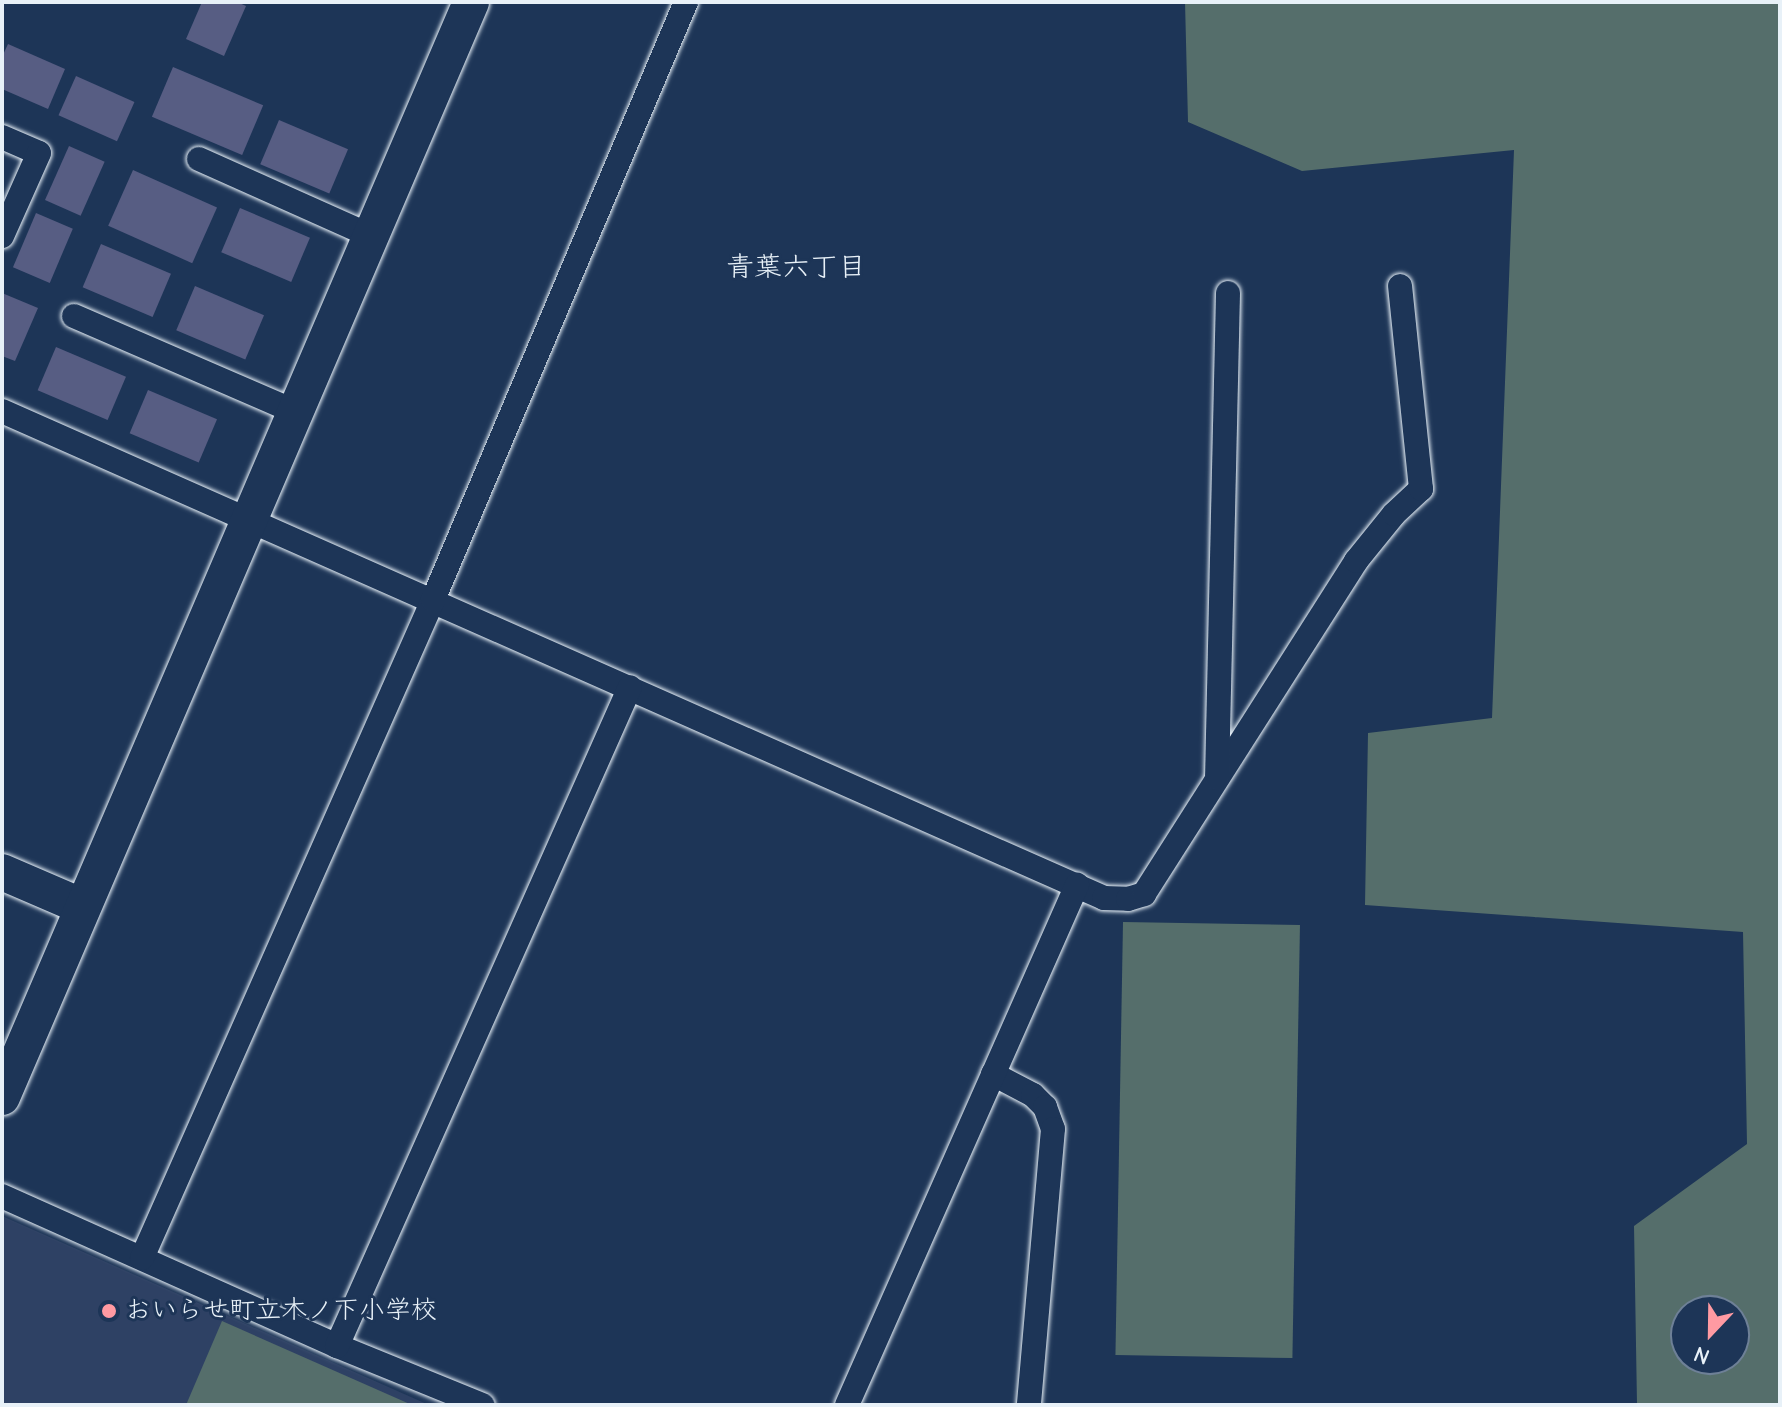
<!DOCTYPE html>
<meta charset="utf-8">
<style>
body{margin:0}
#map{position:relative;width:1782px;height:1407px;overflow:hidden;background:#1d3557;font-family:"Comic Neue","Klee One",sans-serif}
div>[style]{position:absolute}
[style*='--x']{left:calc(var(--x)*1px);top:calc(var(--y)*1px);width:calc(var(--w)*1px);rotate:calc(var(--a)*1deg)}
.built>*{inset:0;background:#2e4164}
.green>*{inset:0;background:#556e6b;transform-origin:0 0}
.building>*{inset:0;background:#575d83;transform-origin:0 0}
.roads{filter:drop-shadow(0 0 2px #e8f1f8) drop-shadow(0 0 2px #e8f1f8)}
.street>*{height:24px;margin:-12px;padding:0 12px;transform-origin:12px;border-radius:12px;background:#1d3557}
.secondary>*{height:36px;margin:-18px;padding:0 18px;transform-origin:18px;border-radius:18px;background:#1d3557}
.dots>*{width:22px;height:22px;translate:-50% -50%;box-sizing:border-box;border:4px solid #1d3557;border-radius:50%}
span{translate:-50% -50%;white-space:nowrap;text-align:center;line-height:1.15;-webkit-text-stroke:6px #1d3557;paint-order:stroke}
.poi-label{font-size:26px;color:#e8f1f8}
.left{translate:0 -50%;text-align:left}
.neighbourhood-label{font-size:28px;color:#e8f1f8}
.frame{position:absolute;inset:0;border:4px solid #e8f1f8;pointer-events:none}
.north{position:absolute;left:1670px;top:1295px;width:80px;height:80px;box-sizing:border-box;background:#1d3557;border:2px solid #6e8097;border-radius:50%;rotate:202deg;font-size:22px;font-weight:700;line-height:32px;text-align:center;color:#e8f1f8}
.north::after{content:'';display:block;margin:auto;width:28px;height:36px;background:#ff9aa2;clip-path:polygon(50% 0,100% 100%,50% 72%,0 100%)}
</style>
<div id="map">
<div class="built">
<div style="clip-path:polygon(2px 1216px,429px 1405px,2px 1405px)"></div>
</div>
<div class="green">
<div style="clip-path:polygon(evenodd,1185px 2px,1780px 2px,1780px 1405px,1637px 1404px,1634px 1226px,1747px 1144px,1743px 932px,1365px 905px,1368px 733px,1492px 718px,1514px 150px,1302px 171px,1188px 122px,1185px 2px,1686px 1311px,1734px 1311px,1734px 1359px,1686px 1359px,1686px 1311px)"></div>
<div style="left:1123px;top:922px;width:177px;height:433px;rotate:1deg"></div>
<div style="clip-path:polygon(222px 1321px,412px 1405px,186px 1405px)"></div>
</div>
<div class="building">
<div style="clip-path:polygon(202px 2px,237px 2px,246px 6px,224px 56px,186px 39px)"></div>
<div style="clip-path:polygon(8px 44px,65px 69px,48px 109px,2px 89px,2px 57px)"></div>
<div style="left:173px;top:67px;width:98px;height:54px;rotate:23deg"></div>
<div style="left:76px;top:76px;width:64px;height:43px;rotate:24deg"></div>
<div style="left:279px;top:120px;width:75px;height:48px;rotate:23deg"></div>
<div style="left:69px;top:146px;width:39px;height:59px;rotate:24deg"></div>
<div style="left:133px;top:170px;width:92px;height:61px;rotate:24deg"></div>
<div style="left:240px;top:208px;width:76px;height:48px;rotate:23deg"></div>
<div style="left:36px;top:213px;width:40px;height:59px;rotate:23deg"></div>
<div style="left:101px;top:244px;width:76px;height:47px;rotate:23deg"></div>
<div style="left:195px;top:286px;width:75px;height:48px;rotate:23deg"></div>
<div style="clip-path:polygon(2px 293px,38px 308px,15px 361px,2px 356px)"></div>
<div style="left:56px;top:347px;width:76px;height:47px;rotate:23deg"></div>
<div style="left:148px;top:390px;width:75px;height:47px;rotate:23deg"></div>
</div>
<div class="roads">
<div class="street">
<div style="--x:2;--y:137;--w:40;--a:23.4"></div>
<div style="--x:39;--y:153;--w:91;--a:114"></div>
<div style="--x:199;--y:159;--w:188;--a:24.1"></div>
<div style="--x:74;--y:316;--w:242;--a:23.4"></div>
<div style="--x:2;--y:411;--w:1205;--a:23.84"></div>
<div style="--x:1104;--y:898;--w:24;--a:2"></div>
<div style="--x:1128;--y:899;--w:17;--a:-17"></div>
<div style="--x:1144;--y:894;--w:395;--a:-57.5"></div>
<div style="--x:1356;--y:561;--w:60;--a:-51"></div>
<div style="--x:1394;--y:514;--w:37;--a:-43"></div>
<div style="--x:1421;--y:489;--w:204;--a:-95.9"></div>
<div style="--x:1217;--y:778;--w:485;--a:-88.7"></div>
<div style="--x:993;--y:1074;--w:45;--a:27.7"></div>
<div style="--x:1033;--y:1095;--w:17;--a:45"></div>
<div style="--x:1045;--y:1107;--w:23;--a:70"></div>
<div style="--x:1053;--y:1129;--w:277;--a:95"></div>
<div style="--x:2;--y:1196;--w:367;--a:24.1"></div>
<div style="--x:337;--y:1346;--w:157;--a:22.1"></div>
<div style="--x:142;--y:1258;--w:719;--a:-66.14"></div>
<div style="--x:433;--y:600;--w:649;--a:-67.07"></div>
<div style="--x:337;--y:1346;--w:721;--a:-66.03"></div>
<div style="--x:847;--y:1405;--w:569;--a:-66.14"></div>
</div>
<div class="secondary">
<div style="--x:2;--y:872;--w:86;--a:23.3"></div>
<div style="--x:2;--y:1097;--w:1191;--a:-66.81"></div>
</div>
</div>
<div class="dots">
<div style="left:109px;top:1311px;background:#ff9aa2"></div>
</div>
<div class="poi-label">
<span class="left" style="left:125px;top:1311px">おいらせ町立木ノ下小学校</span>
</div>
<div class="neighbourhood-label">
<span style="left:796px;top:267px">青葉六丁目</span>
</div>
<div class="frame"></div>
<div class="north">N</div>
</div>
